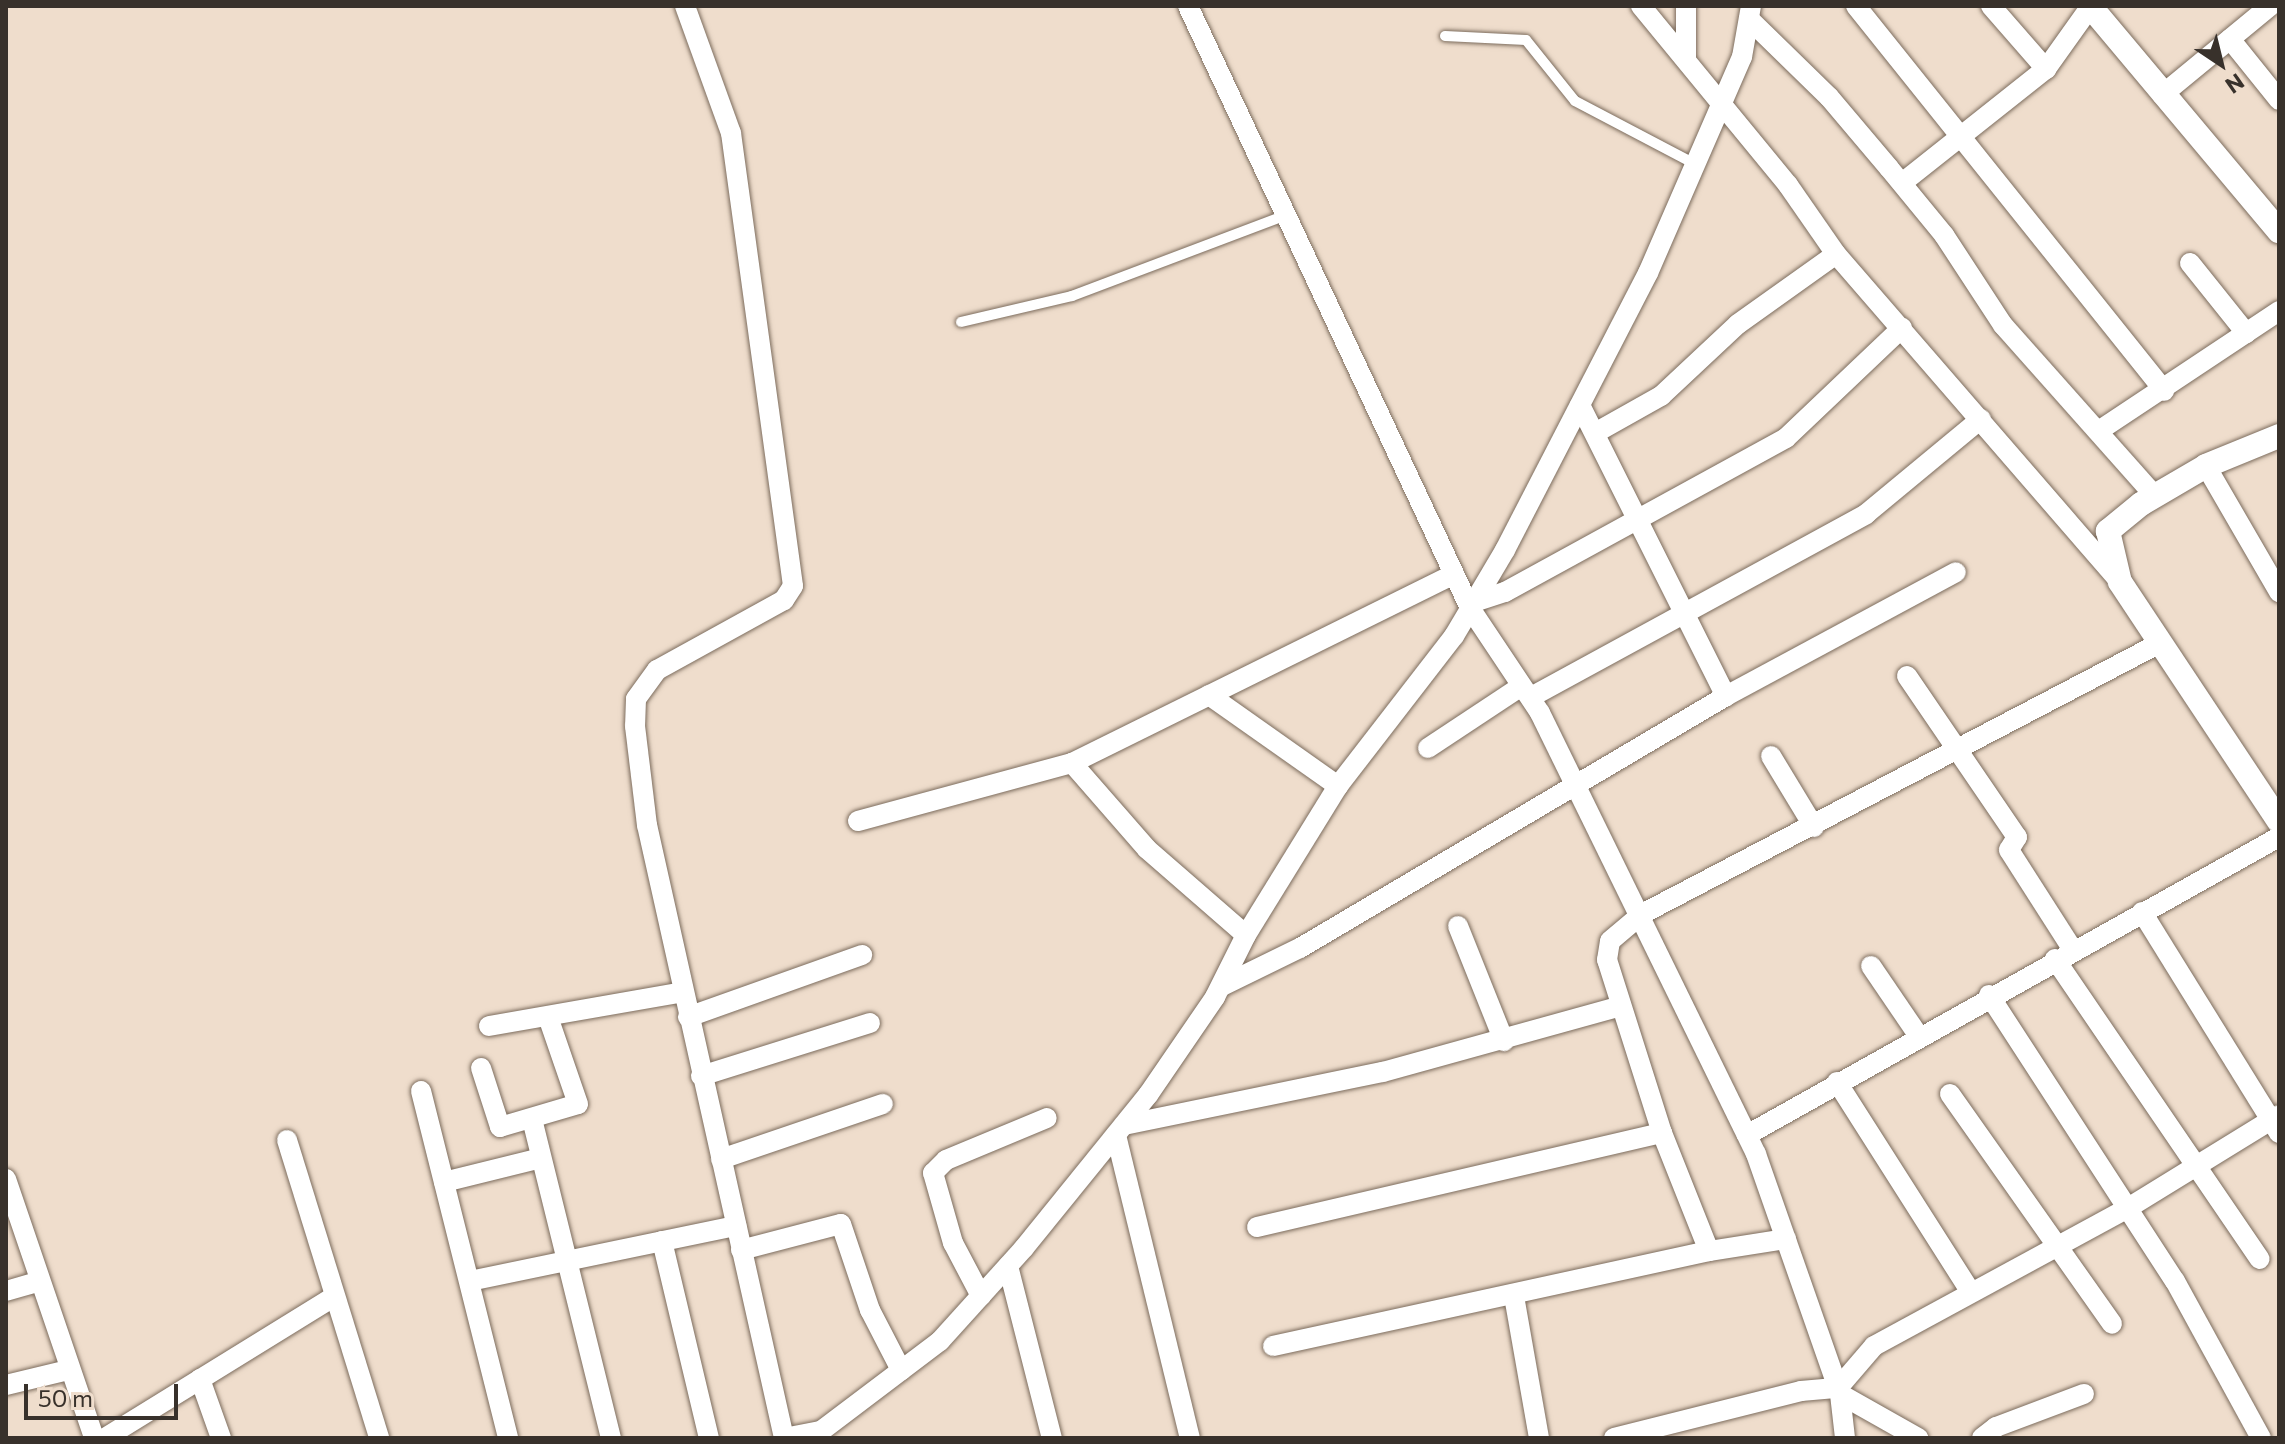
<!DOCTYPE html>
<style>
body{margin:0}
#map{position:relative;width:2285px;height:1444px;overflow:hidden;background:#efddcc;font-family:Commissioner,sans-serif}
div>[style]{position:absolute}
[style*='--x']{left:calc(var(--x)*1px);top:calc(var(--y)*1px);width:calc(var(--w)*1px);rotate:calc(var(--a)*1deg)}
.roads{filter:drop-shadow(0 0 2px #7c6c5d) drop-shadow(0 0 2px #7c6c5d)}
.service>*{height:10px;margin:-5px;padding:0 5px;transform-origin:5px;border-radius:5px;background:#fff}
.minor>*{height:20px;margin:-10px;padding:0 10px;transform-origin:10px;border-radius:10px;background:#fff}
.tertiary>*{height:24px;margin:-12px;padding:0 12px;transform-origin:12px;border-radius:12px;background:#fff}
span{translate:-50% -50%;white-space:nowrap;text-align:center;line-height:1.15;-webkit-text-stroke:8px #efddcc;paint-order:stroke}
.frame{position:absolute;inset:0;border:8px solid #38312b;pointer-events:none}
.north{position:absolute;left:2181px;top:24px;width:80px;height:80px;-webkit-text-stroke:6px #efddcc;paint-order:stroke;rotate:145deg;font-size:22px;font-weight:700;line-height:32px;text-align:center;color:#38312b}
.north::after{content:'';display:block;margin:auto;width:28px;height:36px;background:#38312b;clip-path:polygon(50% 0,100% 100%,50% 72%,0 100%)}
.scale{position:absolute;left:24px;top:1384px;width:154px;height:36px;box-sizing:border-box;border:4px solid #38312b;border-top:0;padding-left:10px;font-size:24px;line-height:28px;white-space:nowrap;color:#38312b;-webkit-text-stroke:6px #efddcc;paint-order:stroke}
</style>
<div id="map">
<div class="roads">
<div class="service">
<div style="--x:1445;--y:36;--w:81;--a:2.8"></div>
<div style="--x:1526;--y:40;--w:78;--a:51.2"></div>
<div style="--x:1575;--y:101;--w:136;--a:27.7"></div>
<div style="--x:961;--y:322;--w:114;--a:-13.2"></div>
<div style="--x:1072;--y:296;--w:229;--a:-20.7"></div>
</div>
<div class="minor">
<div style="--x:685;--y:6;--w:135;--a:70.1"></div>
<div style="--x:731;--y:133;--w:457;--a:82.2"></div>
<div style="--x:793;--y:586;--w:17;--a:123"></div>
<div style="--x:784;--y:600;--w:145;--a:151.1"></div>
<div style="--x:657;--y:670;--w:36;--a:126"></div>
<div style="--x:636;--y:699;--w:27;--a:92"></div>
<div style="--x:635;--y:726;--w:100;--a:83.1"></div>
<div style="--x:647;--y:825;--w:628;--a:77.4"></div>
<div style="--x:1188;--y:6;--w:665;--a:64.9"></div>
<div style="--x:1470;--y:608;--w:126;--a:56.3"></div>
<div style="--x:1540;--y:713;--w:491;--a:63.9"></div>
<div style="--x:1756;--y:1154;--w:254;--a:70.7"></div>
<div style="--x:1840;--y:1394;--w:90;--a:29.4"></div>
<div style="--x:1641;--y:6;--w:232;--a:50.6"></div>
<div style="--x:1788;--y:185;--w:84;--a:55.2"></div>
<div style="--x:1836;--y:254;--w:434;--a:49.1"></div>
<div style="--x:1856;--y:6;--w:493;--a:51.3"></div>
<div style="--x:1991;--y:6;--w:84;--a:48.9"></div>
<div style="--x:1749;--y:19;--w:112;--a:44.3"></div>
<div style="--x:1829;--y:97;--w:93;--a:49.8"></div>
<div style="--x:1889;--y:168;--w:87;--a:50.6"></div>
<div style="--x:1944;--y:235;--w:108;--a:56.8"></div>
<div style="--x:2003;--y:325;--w:229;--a:48.4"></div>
<div style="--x:2230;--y:39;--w:78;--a:51.2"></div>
<div style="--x:1686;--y:60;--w:54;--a:-90"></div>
<div style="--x:2162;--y:95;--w:140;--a:-39.5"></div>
<div style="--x:1902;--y:183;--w:184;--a:-38.4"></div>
<div style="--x:2046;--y:69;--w:77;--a:-54.5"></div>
<div style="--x:2190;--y:263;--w:90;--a:51.3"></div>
<div style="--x:1580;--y:405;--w:326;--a:63.4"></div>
<div style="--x:2100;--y:430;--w:215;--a:-33.6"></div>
<div style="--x:1595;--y:433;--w:76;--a:-29.3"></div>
<div style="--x:1661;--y:396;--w:105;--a:-43.1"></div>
<div style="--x:1738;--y:324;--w:120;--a:-35.5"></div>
<div style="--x:2206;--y:466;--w:146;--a:59.9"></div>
<div style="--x:1474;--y:602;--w:33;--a:-18"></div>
<div style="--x:1505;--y:592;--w:320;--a:-28.7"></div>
<div style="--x:1786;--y:438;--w:160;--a:-43.5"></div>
<div style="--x:1907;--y:676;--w:195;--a:55.7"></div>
<div style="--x:2017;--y:837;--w:15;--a:122"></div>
<div style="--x:2009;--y:850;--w:119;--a:57.4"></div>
<div style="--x:1209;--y:695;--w:158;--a:35.2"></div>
<div style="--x:1531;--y:697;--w:382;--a:-28.6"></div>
<div style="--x:1866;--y:514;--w:149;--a:-39.6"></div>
<div style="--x:1428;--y:748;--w:110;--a:-33.5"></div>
<div style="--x:1771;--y:756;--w:83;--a:58.8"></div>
<div style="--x:1072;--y:763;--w:114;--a:48.9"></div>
<div style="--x:1147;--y:849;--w:131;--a:41"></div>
<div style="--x:858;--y:821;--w:222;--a:-15.2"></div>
<div style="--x:1072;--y:763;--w:426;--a:-26.3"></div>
<div style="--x:2142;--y:912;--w:260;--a:58.2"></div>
<div style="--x:1458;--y:926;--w:124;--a:68.2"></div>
<div style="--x:2055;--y:959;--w:363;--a:55.7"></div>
<div style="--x:1871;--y:966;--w:83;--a:55.7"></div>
<div style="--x:1222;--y:986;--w:87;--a:-26"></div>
<div style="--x:1300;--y:948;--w:495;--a:-30.6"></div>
<div style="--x:1726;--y:696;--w:261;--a:-28.3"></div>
<div style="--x:1989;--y:995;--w:341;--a:57"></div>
<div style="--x:2175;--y:1281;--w:179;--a:61.3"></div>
<div style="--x:688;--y:1017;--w:185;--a:-19.6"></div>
<div style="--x:489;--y:1026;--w:197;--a:-9.9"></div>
<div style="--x:481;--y:1068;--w:62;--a:72.1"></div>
<div style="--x:500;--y:1127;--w:81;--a:-16.4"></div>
<div style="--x:578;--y:1104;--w:92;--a:-109"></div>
<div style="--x:701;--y:1076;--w:177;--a:-17.4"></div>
<div style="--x:1837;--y:1082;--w:249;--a:57.5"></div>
<div style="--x:421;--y:1091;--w:358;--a:75.9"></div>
<div style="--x:1950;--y:1094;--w:281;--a:54.8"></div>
<div style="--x:532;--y:1119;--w:329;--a:76.1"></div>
<div style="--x:1124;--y:1125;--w:264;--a:-11.6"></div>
<div style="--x:1383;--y:1072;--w:247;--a:-15.5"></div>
<div style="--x:1116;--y:1135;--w:312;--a:76.3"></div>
<div style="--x:1747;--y:1135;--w:610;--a:-29.26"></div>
<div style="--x:287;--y:1140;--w:312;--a:72.8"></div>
<div style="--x:721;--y:1159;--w:171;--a:-18.8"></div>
<div style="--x:6;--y:1179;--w:274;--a:71.2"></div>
<div style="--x:444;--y:1182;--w:100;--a:-13.9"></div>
<div style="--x:1257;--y:1227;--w:416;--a:-13.1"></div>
<div style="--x:662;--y:1241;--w:203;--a:76.6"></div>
<div style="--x:741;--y:1250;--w:103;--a:-14.6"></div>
<div style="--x:841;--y:1224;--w:91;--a:71.4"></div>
<div style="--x:870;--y:1310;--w:68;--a:62.7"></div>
<div style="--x:1709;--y:1251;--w:127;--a:-111.7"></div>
<div style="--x:1662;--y:1133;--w:182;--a:-107.6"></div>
<div style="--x:1607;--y:960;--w:19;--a:-81"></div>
<div style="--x:1610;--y:941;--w:42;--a:-40.2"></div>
<div style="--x:1642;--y:914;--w:585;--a:-27.62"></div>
<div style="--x:1008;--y:1266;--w:178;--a:75.7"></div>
<div style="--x:470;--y:1281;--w:272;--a:-11.7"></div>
<div style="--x:6;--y:1291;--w:32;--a:-16"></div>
<div style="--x:981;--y:1296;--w:60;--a:-117.8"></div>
<div style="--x:953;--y:1243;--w:73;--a:-105.9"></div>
<div style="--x:933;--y:1173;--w:18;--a:-45"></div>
<div style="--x:946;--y:1160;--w:109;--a:-22.6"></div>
<div style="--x:1514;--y:1296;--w:144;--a:80"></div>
<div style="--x:1273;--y:1346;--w:446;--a:-12.3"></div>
<div style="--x:1709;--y:1251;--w:78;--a:-8.9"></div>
<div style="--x:200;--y:1379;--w:63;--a:70.4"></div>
<div style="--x:6;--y:1385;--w:64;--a:-13.6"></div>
<div style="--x:1840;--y:1394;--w:44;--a:83.5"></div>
<div style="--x:105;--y:1438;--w:268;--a:-31.7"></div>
<div style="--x:784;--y:1438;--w:38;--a:-11"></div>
<div style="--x:821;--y:1431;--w:149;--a:-37.1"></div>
<div style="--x:940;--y:1341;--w:125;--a:-47.9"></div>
<div style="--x:1024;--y:1248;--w:197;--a:-51"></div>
<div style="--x:1148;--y:1095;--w:119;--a:-55.6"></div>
<div style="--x:1215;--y:997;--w:69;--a:-63.4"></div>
<div style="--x:1246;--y:935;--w:175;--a:-58.3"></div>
<div style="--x:1338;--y:786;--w:190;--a:-52.3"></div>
<div style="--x:1454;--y:636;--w:100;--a:-59.3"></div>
<div style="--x:1505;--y:550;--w:312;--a:-62.7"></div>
<div style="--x:1648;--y:273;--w:236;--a:-66.5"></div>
<div style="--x:1742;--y:57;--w:52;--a:-80"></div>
<div style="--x:1614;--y:1438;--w:193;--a:-14.1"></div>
<div style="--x:1801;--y:1391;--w:37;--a:-5"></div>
<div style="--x:1838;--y:1388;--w:55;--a:-49.4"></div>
<div style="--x:1874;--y:1346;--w:289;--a:-28.5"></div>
<div style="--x:2128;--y:1208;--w:177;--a:-31.6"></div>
<div style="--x:1982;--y:1438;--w:18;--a:-38"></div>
<div style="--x:1996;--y:1427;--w:94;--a:-20.6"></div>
</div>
<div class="tertiary">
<div style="--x:2090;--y:6;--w:294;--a:50"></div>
<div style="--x:2279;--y:436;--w:79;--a:157.7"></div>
<div style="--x:2206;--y:466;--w:75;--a:149.7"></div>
<div style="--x:2141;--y:504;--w:43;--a:140.7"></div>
<div style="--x:2108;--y:531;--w:52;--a:76.8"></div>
<div style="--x:2120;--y:582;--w:287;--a:56.4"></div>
</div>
</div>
<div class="frame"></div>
<div class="north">N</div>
<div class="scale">50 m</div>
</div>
